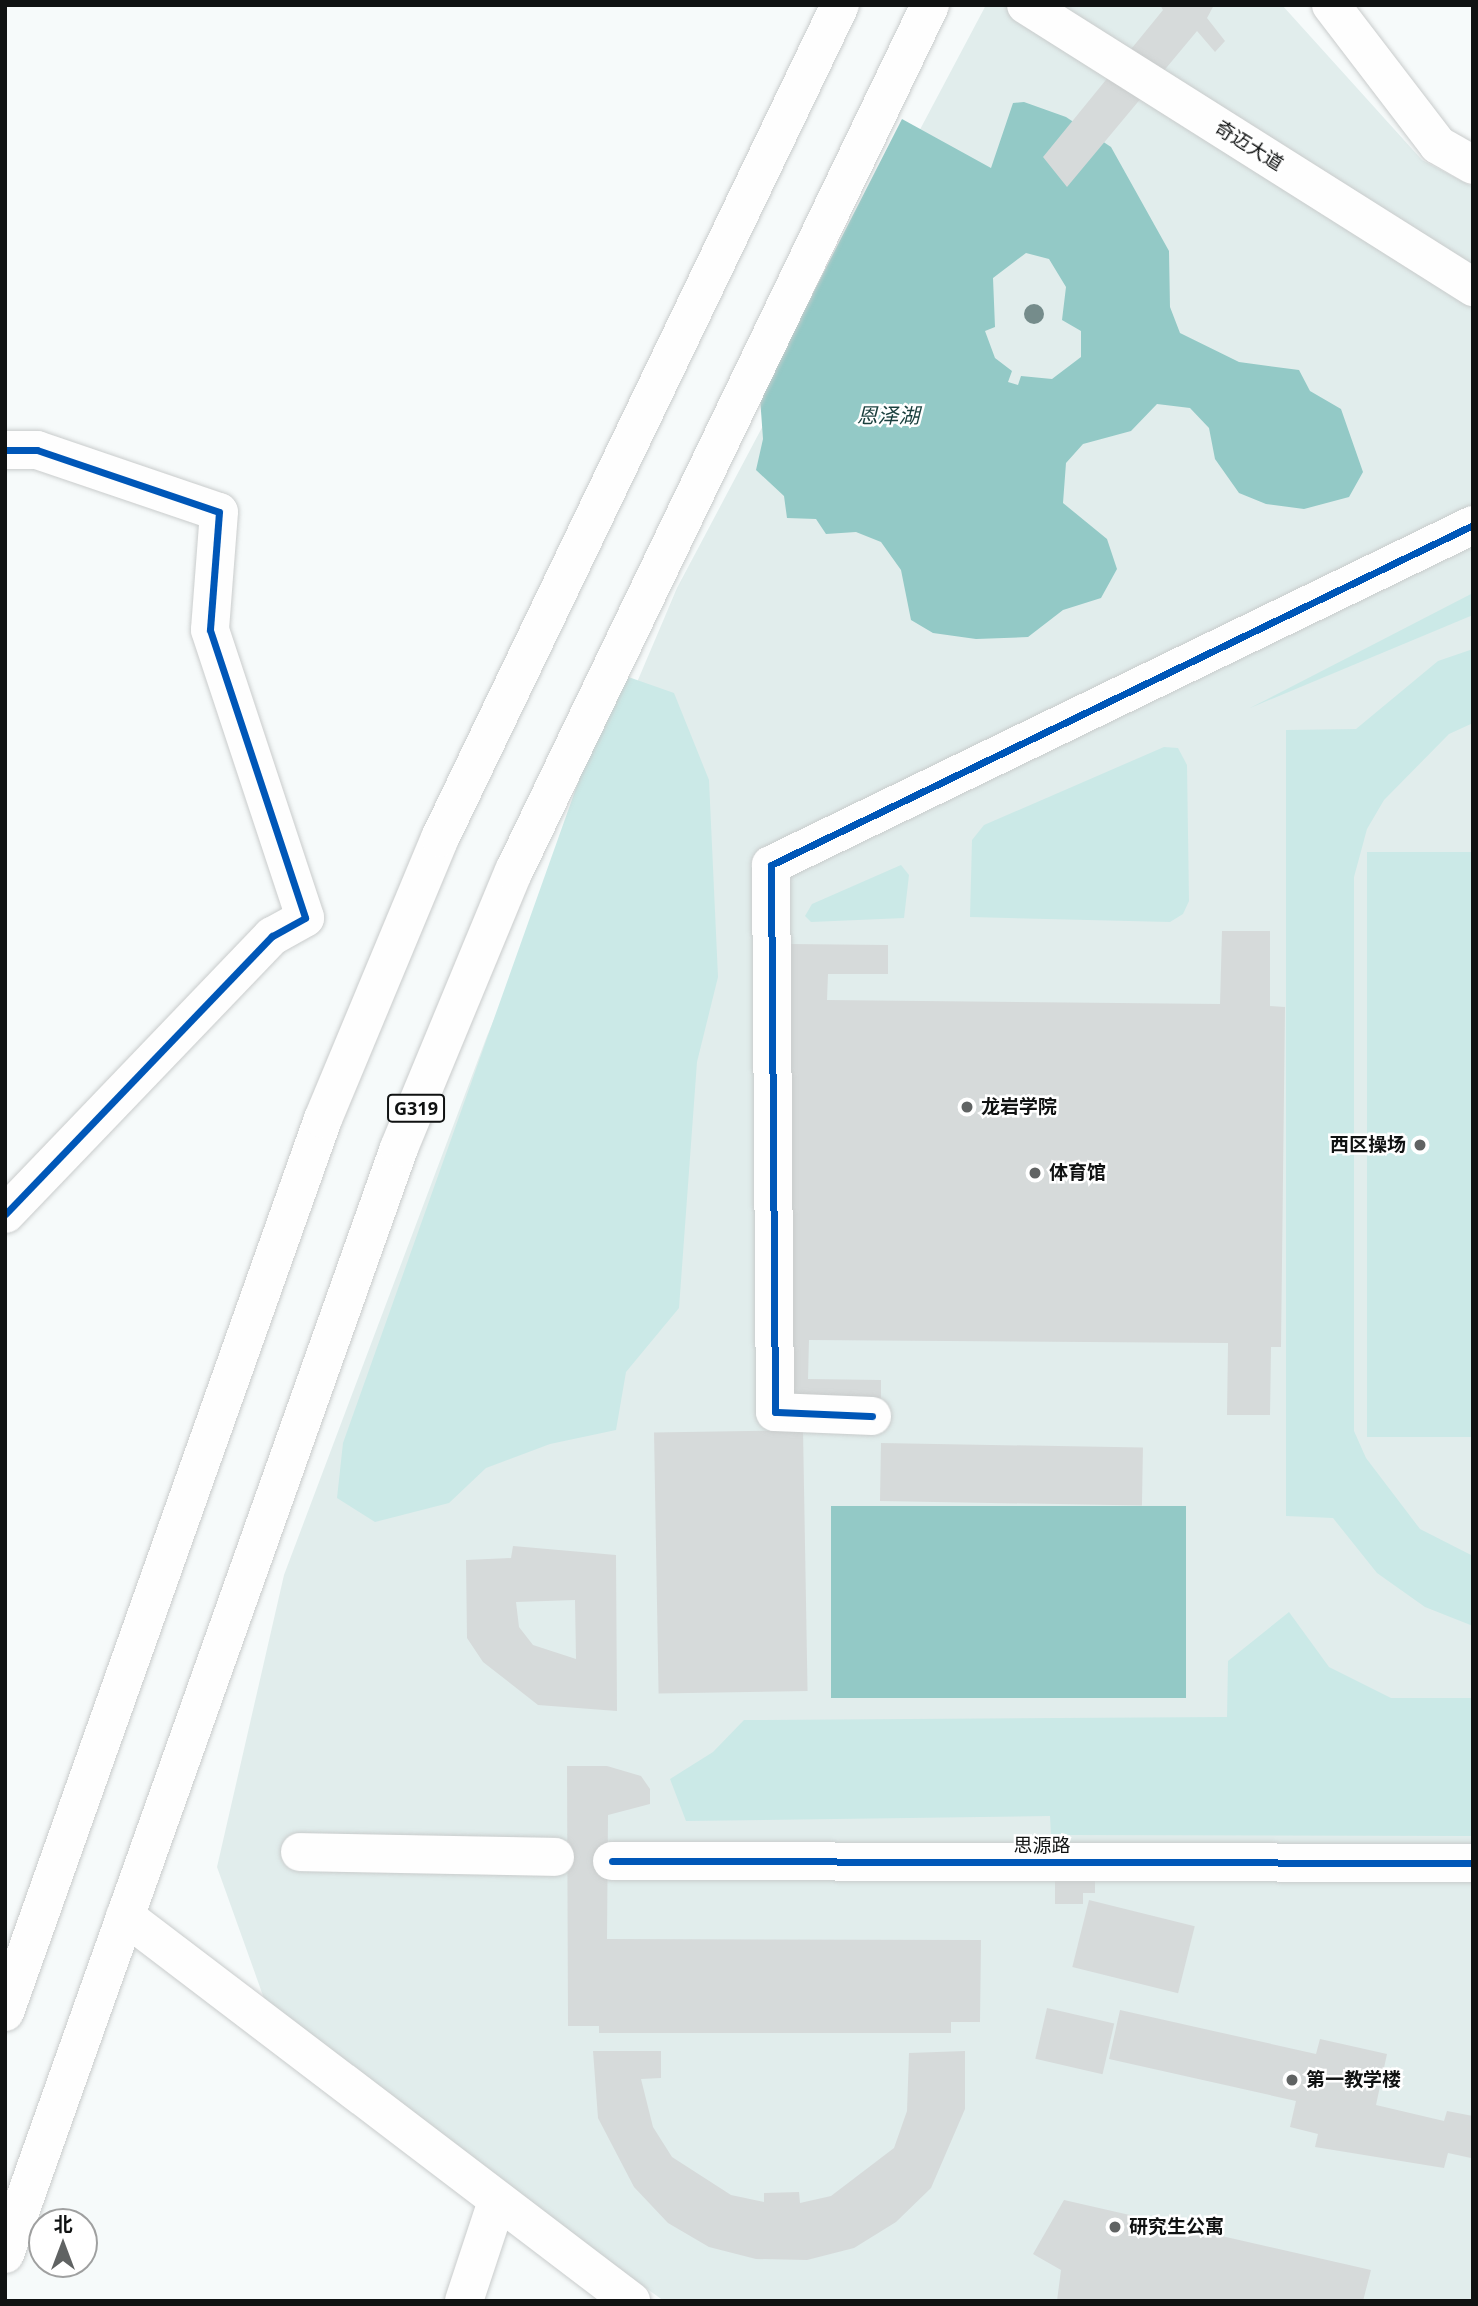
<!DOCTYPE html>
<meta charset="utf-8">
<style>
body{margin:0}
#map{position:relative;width:1478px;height:2306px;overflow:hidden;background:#f6fafa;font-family:"Open Sans","Noto Sans SC",sans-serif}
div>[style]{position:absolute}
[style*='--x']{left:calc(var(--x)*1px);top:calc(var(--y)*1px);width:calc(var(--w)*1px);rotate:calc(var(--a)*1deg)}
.built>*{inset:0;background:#e1edec}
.green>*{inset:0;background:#cbe9e7;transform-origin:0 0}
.water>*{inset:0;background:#93c9c6;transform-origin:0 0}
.building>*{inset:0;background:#d6dada;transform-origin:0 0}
.roads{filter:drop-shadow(0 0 2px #c9cccc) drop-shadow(0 0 2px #c9cccc)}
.minor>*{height:38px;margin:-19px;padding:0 19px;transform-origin:19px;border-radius:19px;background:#fefefe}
.highway>*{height:38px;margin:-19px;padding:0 19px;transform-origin:19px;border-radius:19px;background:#fefefe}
.cycleway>*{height:7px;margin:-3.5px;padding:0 3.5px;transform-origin:3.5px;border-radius:3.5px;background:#0057b8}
.trees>*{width:20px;height:20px;margin:-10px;border-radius:50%;background:#758c8b}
.dots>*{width:19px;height:19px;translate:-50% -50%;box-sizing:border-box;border:4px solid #fff;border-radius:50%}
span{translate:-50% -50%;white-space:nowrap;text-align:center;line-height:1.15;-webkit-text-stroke:5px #fff;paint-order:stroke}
.shield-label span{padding:2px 5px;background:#fff;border:2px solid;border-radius:5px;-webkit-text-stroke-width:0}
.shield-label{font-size:18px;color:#101212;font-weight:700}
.street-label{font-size:19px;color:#101212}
.poi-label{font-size:19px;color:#101212;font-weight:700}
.left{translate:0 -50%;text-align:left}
.right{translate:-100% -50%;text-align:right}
.water-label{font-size:21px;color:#193f3d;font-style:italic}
.frame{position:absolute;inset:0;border:7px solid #101212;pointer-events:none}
.north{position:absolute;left:28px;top:2208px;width:70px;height:70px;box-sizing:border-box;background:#fff;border:2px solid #9fa0a0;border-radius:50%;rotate:0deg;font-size:19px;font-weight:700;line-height:28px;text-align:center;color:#101212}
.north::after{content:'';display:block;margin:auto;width:24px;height:32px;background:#606363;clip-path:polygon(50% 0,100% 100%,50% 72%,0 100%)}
</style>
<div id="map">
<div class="built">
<div style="clip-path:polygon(986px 5px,1282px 5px,1422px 160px,1473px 187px,1473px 2301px,664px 2301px,271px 2018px,217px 1867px,284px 1575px,487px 1036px,677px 588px)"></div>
</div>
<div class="green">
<div style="clip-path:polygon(1473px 593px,1473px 615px,1250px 708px)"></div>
<div style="clip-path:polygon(1473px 649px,1473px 723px,1449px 734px,1384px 800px,1367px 829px,1354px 877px,1354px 1431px,1366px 1458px,1420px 1529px,1473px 1556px,1473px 1626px,1425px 1607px,1377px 1573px,1333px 1518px,1286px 1516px,1286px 730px,1356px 729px,1438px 661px)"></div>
<div style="clip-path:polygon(617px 673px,674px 693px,709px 780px,718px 977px,697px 1062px,679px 1308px,626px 1372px,616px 1430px,550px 1444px,486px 1468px,449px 1503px,375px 1522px,337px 1498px,343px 1443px)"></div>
<div style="clip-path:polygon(1164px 747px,1178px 748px,1187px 765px,1189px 901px,1183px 914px,1170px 922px,970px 917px,972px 840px,984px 825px)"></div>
<div style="left:1367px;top:852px;width:106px;height:585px"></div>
<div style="clip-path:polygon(901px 865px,909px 875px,904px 918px,811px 922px,805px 916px,812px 904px)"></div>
<div style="clip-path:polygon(1289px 1612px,1329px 1667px,1391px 1698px,1473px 1698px,1473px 1836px,1051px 1835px,1050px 1816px,686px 1821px,670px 1779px,713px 1752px,744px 1720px,1227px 1717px,1228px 1661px)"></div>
</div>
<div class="water">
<div style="clip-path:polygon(evenodd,1024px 102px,1066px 117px,1111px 147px,1169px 251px,1170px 307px,1180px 333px,1239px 362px,1299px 370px,1310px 391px,1341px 409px,1363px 472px,1349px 497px,1304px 509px,1266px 504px,1239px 493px,1215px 459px,1209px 428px,1190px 408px,1157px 404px,1131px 431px,1083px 444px,1066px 463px,1063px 503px,1107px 539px,1117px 569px,1101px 598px,1063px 610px,1028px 637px,976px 639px,933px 633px,911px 620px,901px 570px,881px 542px,856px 532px,826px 534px,816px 519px,787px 518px,784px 496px,756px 470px,763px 439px,760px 397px,902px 119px,991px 168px,1013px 103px,1024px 102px,1026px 253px,1049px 259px,1066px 287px,1062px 320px,1081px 331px,1081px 357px,1052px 379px,1021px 376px,1018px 385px,1008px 382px,1012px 371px,995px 358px,985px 331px,995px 327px,993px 278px,1026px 253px)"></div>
<div style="left:1186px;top:1506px;width:192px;height:355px;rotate:90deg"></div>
</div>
<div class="building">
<div style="clip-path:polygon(1160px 5px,1214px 5px,1207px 18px,1225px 41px,1215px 52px,1197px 31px,1067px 187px,1043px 157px,1163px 10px)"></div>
<div style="clip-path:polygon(1222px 931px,1270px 931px,1270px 1006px,1285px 1007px,1281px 1347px,1271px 1347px,1270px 1415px,1227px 1415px,1228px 1343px,809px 1340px,808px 1379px,881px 1380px,881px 1404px,785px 1404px,789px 944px,888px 945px,888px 974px,828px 974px,827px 1000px,1220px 1004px)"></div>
<div style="left:803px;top:1430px;width:261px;height:149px;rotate:89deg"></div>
<div style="left:881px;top:1443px;width:262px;height:58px;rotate:1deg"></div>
<div style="clip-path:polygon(evenodd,513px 1546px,616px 1555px,617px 1711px,538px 1705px,483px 1662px,467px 1638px,466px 1560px,511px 1558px,513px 1546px,575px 1600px,576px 1659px,533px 1645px,519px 1627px,516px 1602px,575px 1600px)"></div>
<div style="clip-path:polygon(567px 1766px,607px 1766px,641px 1776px,650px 1789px,650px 1804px,608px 1815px,607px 1939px,981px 1940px,980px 2022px,951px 2022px,951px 2033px,599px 2033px,599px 2026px,568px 2026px)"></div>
<div style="clip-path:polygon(1055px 1871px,1095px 1871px,1095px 1893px,1083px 1893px,1083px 1904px,1055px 1904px)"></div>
<div style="left:1089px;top:1900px;width:109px;height:69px;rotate:14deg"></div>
<div style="left:1047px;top:2008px;width:69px;height:52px;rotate:13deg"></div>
<div style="clip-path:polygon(1120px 2010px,1316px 2054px,1320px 2039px,1387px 2054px,1376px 2105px,1444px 2121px,1447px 2111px,1473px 2116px,1471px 2158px,1448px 2153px,1444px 2168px,1315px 2147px,1318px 2134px,1290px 2127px,1296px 2101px,1109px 2059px)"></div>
<div style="clip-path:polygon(593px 2051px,661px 2051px,661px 2078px,641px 2079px,653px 2127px,672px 2157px,731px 2195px,764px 2202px,764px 2193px,799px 2192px,800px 2203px,831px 2196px,894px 2148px,907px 2111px,909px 2053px,965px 2051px,965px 2109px,931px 2188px,896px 2222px,854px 2248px,807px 2260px,756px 2259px,709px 2247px,668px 2223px,634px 2187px,598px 2118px)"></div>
<div style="clip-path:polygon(1064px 2200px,1371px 2270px,1363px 2301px,1057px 2301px,1061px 2270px,1033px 2254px)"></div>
</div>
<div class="roads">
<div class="minor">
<div style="--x:1026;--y:5;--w:529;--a:32.25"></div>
<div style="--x:1331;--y:5;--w:176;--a:52.6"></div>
<div style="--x:1438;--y:145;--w:40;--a:29.7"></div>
<div style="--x:5;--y:450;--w:32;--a:0"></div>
<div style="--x:37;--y:450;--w:192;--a:18.8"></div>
<div style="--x:219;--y:512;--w:118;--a:94.4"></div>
<div style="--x:210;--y:630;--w:303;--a:71.7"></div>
<div style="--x:305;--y:918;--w:38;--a:151"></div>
<div style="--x:272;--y:936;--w:385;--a:133.8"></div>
<div style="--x:872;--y:1416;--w:97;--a:-177.6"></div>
<div style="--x:775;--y:1412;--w:547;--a:-90.42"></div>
<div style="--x:771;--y:865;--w:780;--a:-25.84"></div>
<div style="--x:300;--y:1852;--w:255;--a:1.1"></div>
<div style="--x:612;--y:1861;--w:861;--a:0.13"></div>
<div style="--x:125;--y:1916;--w:636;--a:37.27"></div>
<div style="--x:464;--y:2301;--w:105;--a:-71.7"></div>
</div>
<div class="highway">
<div style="--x:5;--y:2012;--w:948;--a:-70.4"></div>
<div style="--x:323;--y:1119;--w:304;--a:-67.4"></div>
<div style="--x:440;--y:838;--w:924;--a:-64.35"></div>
<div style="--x:5;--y:2254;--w:1174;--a:-70.39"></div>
<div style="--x:399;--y:1148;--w:300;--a:-67.5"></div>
<div style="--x:514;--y:871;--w:961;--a:-64.34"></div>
</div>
</div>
<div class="cycleway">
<div style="--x:5;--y:450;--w:32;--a:0"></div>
<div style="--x:37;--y:450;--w:192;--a:18.8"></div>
<div style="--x:219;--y:512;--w:118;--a:94.4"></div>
<div style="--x:210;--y:630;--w:303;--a:71.7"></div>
<div style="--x:305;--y:918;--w:38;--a:151"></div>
<div style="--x:272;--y:936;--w:385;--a:133.8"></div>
<div style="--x:872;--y:1416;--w:97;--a:-177.6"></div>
<div style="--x:775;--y:1412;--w:547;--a:-90.42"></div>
<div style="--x:771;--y:865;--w:780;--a:-25.84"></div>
<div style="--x:612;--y:1861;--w:861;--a:0.13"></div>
</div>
<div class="trees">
<div style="left:1034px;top:314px"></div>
</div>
<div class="dots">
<div style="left:967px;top:1107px;background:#606363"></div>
<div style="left:1420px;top:1145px;background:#606363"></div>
<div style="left:1035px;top:1173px;background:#606363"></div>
<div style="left:1292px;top:2080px;background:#606363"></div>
<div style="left:1115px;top:2227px;background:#606363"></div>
</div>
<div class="shield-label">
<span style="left:416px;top:1108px">G319</span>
</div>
<div class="street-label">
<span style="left:1249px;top:146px;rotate:32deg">奇迈大道</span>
<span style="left:1042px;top:1846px">思源路</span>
</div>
<div class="poi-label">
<span class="left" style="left:981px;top:1107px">龙岩学院</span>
<span class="right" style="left:1406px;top:1145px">西区操场</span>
<span class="left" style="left:1049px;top:1173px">体育馆</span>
<span class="left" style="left:1306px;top:2080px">第一教学楼</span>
<span class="left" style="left:1129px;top:2227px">研究生公寓</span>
</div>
<div class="water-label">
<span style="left:888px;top:415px">恩泽湖</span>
</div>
<div class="frame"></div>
<div class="north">北</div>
</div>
